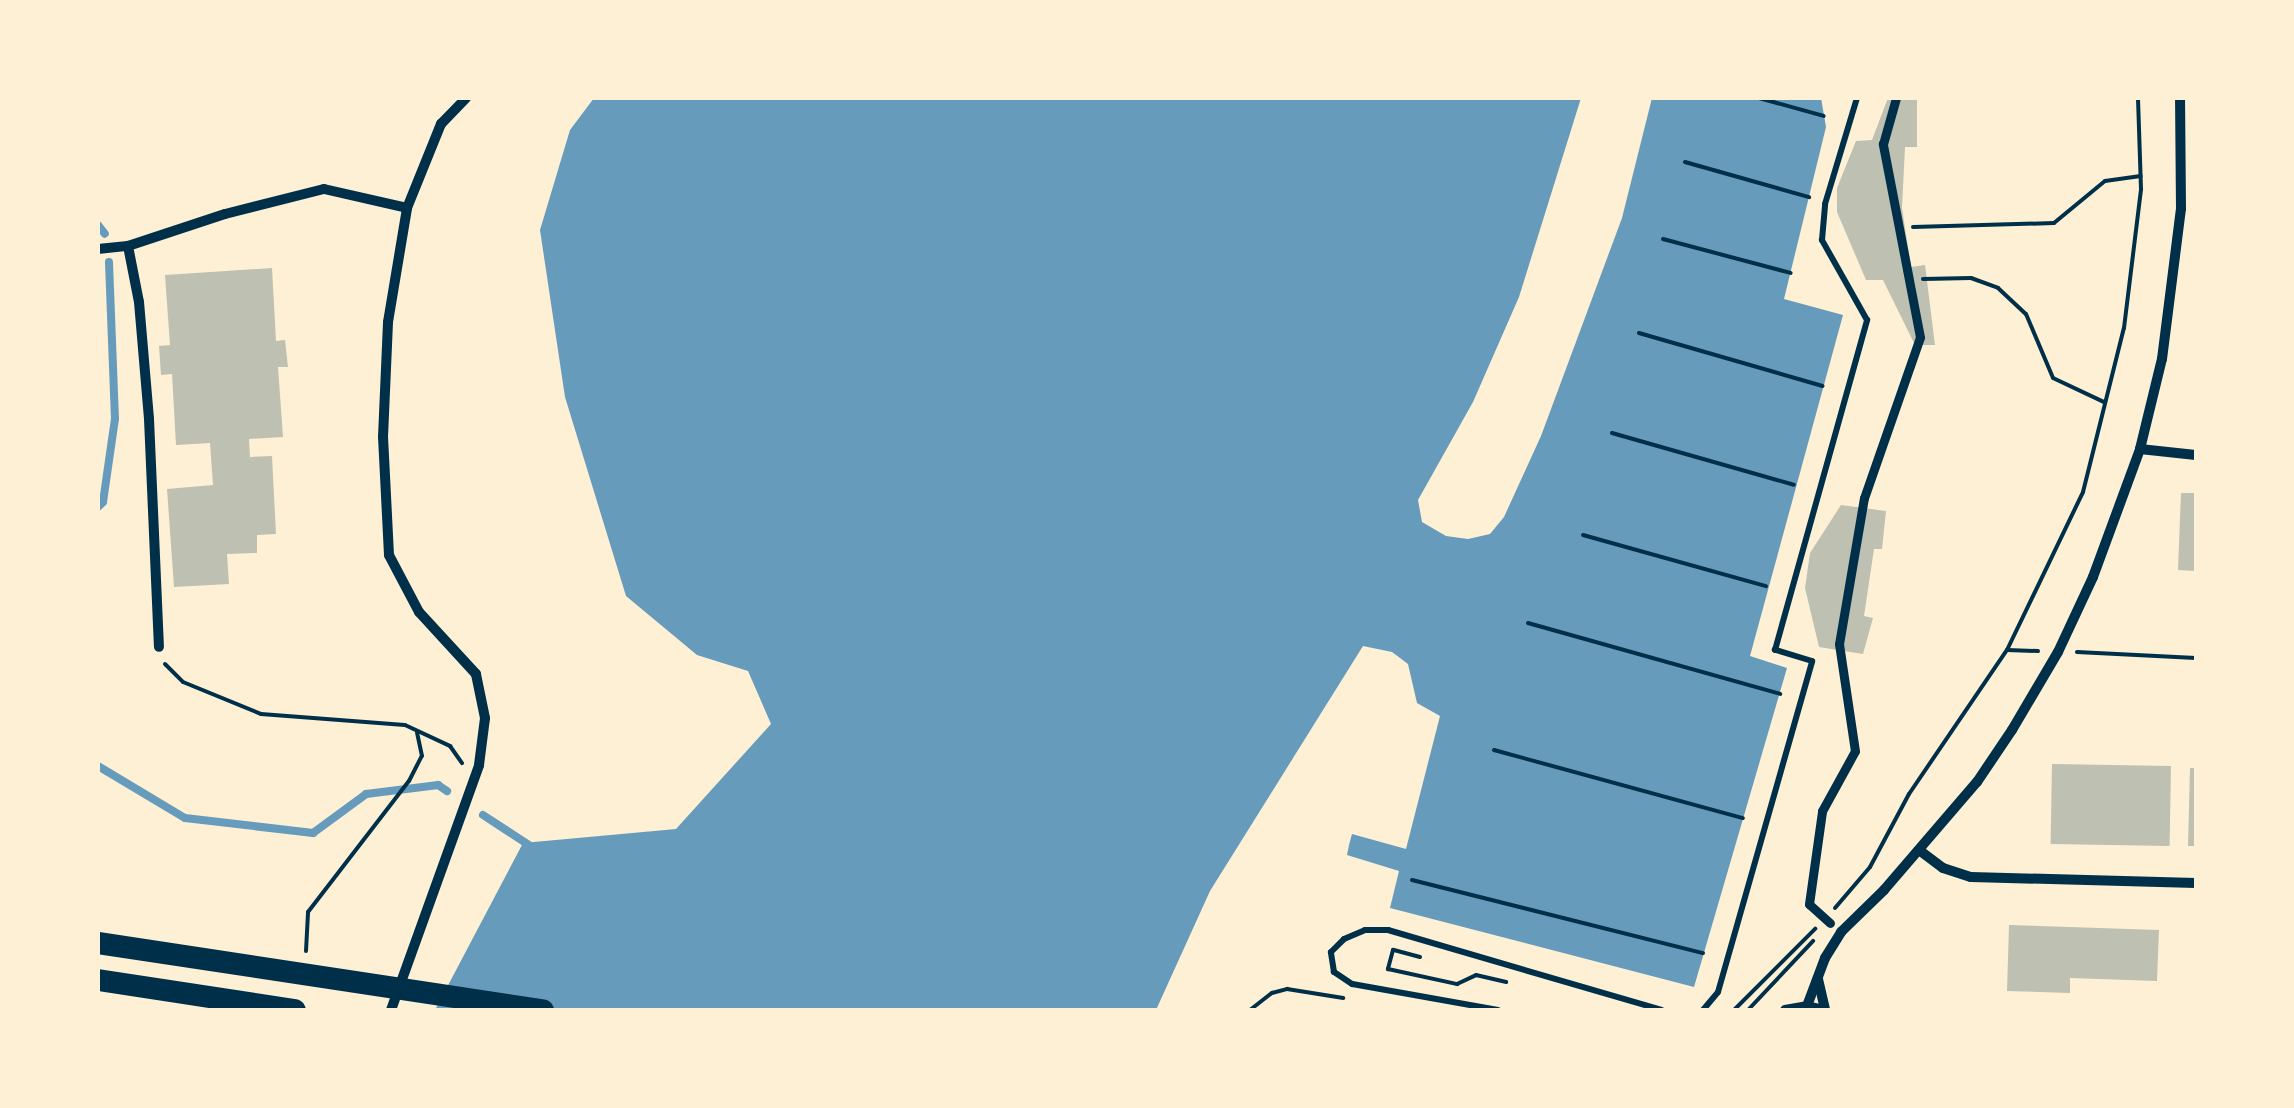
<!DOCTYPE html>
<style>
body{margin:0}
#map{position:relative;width:2294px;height:1108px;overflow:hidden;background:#fdf0d5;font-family:"Nunito Sans",sans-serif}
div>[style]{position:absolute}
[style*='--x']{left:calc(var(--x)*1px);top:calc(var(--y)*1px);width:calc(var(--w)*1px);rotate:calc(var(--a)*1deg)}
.water>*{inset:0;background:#669bbc}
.stream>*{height:8px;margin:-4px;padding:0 4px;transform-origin:4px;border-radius:4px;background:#669bbc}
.building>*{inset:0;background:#bec0b2;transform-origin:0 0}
.path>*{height:4px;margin:-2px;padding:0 2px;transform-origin:2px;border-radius:2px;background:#003049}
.service>*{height:6px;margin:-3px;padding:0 3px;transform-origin:3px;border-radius:3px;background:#003049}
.pedestrian>*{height:9px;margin:-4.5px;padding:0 4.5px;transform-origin:4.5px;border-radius:4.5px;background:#003049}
.minor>*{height:10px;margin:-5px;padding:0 5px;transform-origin:5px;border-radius:5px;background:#003049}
.motorway>*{height:22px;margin:-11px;padding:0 11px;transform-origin:11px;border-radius:11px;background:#003049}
span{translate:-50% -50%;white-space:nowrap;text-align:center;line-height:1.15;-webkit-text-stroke:8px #fdf0d5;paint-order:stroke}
.frame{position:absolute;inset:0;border:100px solid #fdf0d5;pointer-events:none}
</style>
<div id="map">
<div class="water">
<div style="clip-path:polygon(594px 98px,1581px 98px,1519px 297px,1473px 402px,1418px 500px,1422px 522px,1446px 536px,1468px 539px,1490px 534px,1504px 517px,1541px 436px,1622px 218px,1652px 98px,1821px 98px,1826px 127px,1784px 299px,1843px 315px,1750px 656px,1787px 668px,1694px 987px,1390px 908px,1399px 871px,1347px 855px,1349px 845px,1352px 834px,1406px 849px,1440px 716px,1417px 703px,1408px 664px,1392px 652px,1363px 646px,1210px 891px,1156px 1010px,435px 1010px,523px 843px,676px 829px,771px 724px,748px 671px,697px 655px,626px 596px,565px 397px,540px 230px,570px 130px)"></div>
</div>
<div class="stream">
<div style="--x:98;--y:225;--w:11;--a:52"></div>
<div style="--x:98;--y:507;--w:7;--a:-45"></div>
<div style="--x:103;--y:502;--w:84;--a:-81.8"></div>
<div style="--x:115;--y:419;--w:157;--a:-92.2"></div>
<div style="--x:98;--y:766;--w:101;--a:30.9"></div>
<div style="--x:185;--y:818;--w:129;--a:6.7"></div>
<div style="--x:313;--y:833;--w:66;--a:-36.3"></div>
<div style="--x:366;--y:794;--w:73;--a:-7.1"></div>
<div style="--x:438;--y:785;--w:11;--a:34"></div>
<div style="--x:483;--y:815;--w:55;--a:33.1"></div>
</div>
<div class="building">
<div style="clip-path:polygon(1888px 98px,1917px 98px,1917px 147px,1905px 147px,1902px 208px,1911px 267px,1925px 265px,1935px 345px,1915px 345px,1883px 280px,1866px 280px,1837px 212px,1837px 188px,1856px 141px,1872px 140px)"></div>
<div style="clip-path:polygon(272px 268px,276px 341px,285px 340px,288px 367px,278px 367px,283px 437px,249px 439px,250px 457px,272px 456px,276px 534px,257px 535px,257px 553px,227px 554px,229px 584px,174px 587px,167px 489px,213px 485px,210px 443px,176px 445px,172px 374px,161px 375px,159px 346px,170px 345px,165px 275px)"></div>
<div style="clip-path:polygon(2181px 493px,2196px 493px,2196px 571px,2178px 570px)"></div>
<div style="clip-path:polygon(1841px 505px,1886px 511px,1882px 549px,1874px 549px,1864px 616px,1873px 618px,1863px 654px,1819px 647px,1805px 588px,1810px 553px)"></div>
<div style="left:2052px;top:764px;width:119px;height:80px;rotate:1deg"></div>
<div style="clip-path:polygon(2190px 768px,2196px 768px,2196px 846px,2188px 846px)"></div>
<div style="clip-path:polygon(2009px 925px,2159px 930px,2157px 981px,2070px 978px,2070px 993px,2007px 991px)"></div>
</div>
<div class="path">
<div style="--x:1759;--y:98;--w:67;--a:15.5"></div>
<div style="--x:1685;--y:162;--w:129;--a:15.8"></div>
<div style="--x:1913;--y:227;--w:141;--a:-1.6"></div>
<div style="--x:2054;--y:223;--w:66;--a:-39.5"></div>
<div style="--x:2105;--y:181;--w:36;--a:-8"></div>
<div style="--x:1663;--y:239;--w:132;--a:14.9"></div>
<div style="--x:1923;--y:279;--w:48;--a:-1.2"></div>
<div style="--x:1971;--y:278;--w:29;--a:20"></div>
<div style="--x:1998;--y:288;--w:38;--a:43"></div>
<div style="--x:2026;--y:314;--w:69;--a:67.1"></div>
<div style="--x:2053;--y:378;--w:56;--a:25.2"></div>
<div style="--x:1639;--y:333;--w:191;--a:16.1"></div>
<div style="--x:1612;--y:433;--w:189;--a:15.9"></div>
<div style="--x:1583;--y:535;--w:190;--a:15.6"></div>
<div style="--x:1528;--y:623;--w:262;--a:15.7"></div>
<div style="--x:2007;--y:650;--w:31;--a:2"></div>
<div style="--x:2077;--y:652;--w:119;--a:2.9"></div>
<div style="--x:165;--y:664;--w:25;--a:45"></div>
<div style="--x:183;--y:682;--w:84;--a:22.3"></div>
<div style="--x:261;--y:714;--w:144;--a:4.4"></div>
<div style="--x:405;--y:725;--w:50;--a:25"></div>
<div style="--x:450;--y:746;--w:21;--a:55"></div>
<div style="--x:1494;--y:750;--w:258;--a:15.3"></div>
<div style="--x:1412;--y:880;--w:300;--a:14.1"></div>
<div style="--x:1835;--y:908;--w:54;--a:-49.5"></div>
<div style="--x:1870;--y:867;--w:83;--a:-61.9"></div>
<div style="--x:1909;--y:794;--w:174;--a:-55.8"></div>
<div style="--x:2007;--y:650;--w:175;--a:-64.3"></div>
<div style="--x:2083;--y:492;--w:169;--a:-76"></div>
<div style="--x:2124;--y:328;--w:140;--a:-83"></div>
<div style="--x:2141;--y:189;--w:91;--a:-91.9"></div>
<div style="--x:306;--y:951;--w:39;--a:-87"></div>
<div style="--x:308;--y:912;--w:165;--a:-52.4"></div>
<div style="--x:409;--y:781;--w:28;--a:-63"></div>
<div style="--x:422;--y:756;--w:24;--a:-102"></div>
<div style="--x:1420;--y:957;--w:28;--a:-165"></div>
<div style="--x:1393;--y:950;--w:20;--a:105"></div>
<div style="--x:1388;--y:969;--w:71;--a:12.3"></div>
<div style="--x:1457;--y:984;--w:21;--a:-25"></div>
<div style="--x:1476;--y:975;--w:31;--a:13"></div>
<div style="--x:1250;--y:1010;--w:28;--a:-38"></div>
<div style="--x:1272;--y:993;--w:16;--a:-15"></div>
<div style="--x:1287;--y:989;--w:57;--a:9.1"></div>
<div style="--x:1734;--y:1010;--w:115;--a:-45"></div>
<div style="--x:1748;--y:1010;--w:95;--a:-46.7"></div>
</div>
<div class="service">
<div style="--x:1498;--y:1010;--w:148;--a:-169.9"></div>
<div style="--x:1352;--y:984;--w:22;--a:-146"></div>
<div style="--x:1334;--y:972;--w:20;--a:-99"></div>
<div style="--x:1331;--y:952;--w:18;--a:-45"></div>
<div style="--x:1344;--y:939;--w:23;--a:-23"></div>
<div style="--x:1365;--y:930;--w:23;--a:0"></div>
<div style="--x:1388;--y:930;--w:285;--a:16.3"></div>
<div style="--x:1703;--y:1010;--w:23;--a:-50"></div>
<div style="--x:1718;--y:992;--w:344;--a:-74.1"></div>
<div style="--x:1812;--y:661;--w:39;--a:-163"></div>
<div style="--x:1775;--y:650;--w:343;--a:-74.4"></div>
<div style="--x:1867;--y:320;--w:92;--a:-119.4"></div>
<div style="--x:1822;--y:240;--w:36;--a:-85"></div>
<div style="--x:1825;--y:204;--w:111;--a:-73.2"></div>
</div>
<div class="pedestrian">
<div style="--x:1830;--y:923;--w:28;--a:-138"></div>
<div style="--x:1809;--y:904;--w:94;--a:-82"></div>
<div style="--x:1822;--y:811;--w:68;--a:-61.2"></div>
<div style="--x:1855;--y:751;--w:108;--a:-98.5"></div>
<div style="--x:1839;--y:644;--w:148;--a:-80.3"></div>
<div style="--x:1864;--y:498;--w:170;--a:-70.8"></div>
<div style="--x:1920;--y:337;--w:197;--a:-100.9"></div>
<div style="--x:1883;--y:144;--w:48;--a:-74.2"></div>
</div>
<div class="minor">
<div style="--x:128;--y:246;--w:57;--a:78.9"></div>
<div style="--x:139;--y:302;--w:117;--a:85.1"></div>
<div style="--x:149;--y:419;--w:228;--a:87.5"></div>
<div style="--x:98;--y:249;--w:30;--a:-6"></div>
<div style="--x:128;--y:246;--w:102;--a:-18.3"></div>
<div style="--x:225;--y:214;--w:102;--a:-14.2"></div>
<div style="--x:324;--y:189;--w:85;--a:12.9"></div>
<div style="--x:2140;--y:449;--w:56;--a:6.1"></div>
<div style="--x:1919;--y:850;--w:30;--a:37"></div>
<div style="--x:1943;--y:868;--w:29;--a:18"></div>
<div style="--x:1971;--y:877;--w:225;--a:1.5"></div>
<div style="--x:1818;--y:979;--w:32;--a:77"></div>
<div style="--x:1807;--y:1006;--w:51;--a:-69.4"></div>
<div style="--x:1825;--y:958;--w:31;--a:-58"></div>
<div style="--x:1841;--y:932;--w:60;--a:-44.3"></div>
<div style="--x:1884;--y:890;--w:143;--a:-49.3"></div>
<div style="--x:1977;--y:782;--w:63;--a:-56.1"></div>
<div style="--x:2012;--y:730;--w:91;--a:-59.5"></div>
<div style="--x:2058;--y:652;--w:83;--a:-65"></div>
<div style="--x:2093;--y:577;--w:136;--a:-69.8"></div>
<div style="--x:2140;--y:449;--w:93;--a:-76.3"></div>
<div style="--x:2162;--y:359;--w:151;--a:-82.8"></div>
<div style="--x:2181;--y:209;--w:111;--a:-90.5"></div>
<div style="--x:391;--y:1010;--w:260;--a:-70.2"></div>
<div style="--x:479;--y:765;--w:47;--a:-82.7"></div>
<div style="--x:485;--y:718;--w:45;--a:-101.6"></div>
<div style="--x:476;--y:674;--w:84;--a:-132.6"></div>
<div style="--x:419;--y:612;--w:64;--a:-117.8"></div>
<div style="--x:389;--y:555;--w:118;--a:-92.9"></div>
<div style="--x:383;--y:437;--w:115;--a:-87.5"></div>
<div style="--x:388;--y:322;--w:116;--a:-80.5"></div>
<div style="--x:407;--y:208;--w:91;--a:-68"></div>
<div style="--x:441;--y:124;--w:36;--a:-46"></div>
<div style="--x:1785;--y:1010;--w:22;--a:-10"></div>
<div style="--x:1807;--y:1006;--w:17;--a:13"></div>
</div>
<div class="motorway">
<div style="--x:98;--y:943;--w:450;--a:8.6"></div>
<div style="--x:98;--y:980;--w:199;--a:8.7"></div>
</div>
<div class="frame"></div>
</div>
